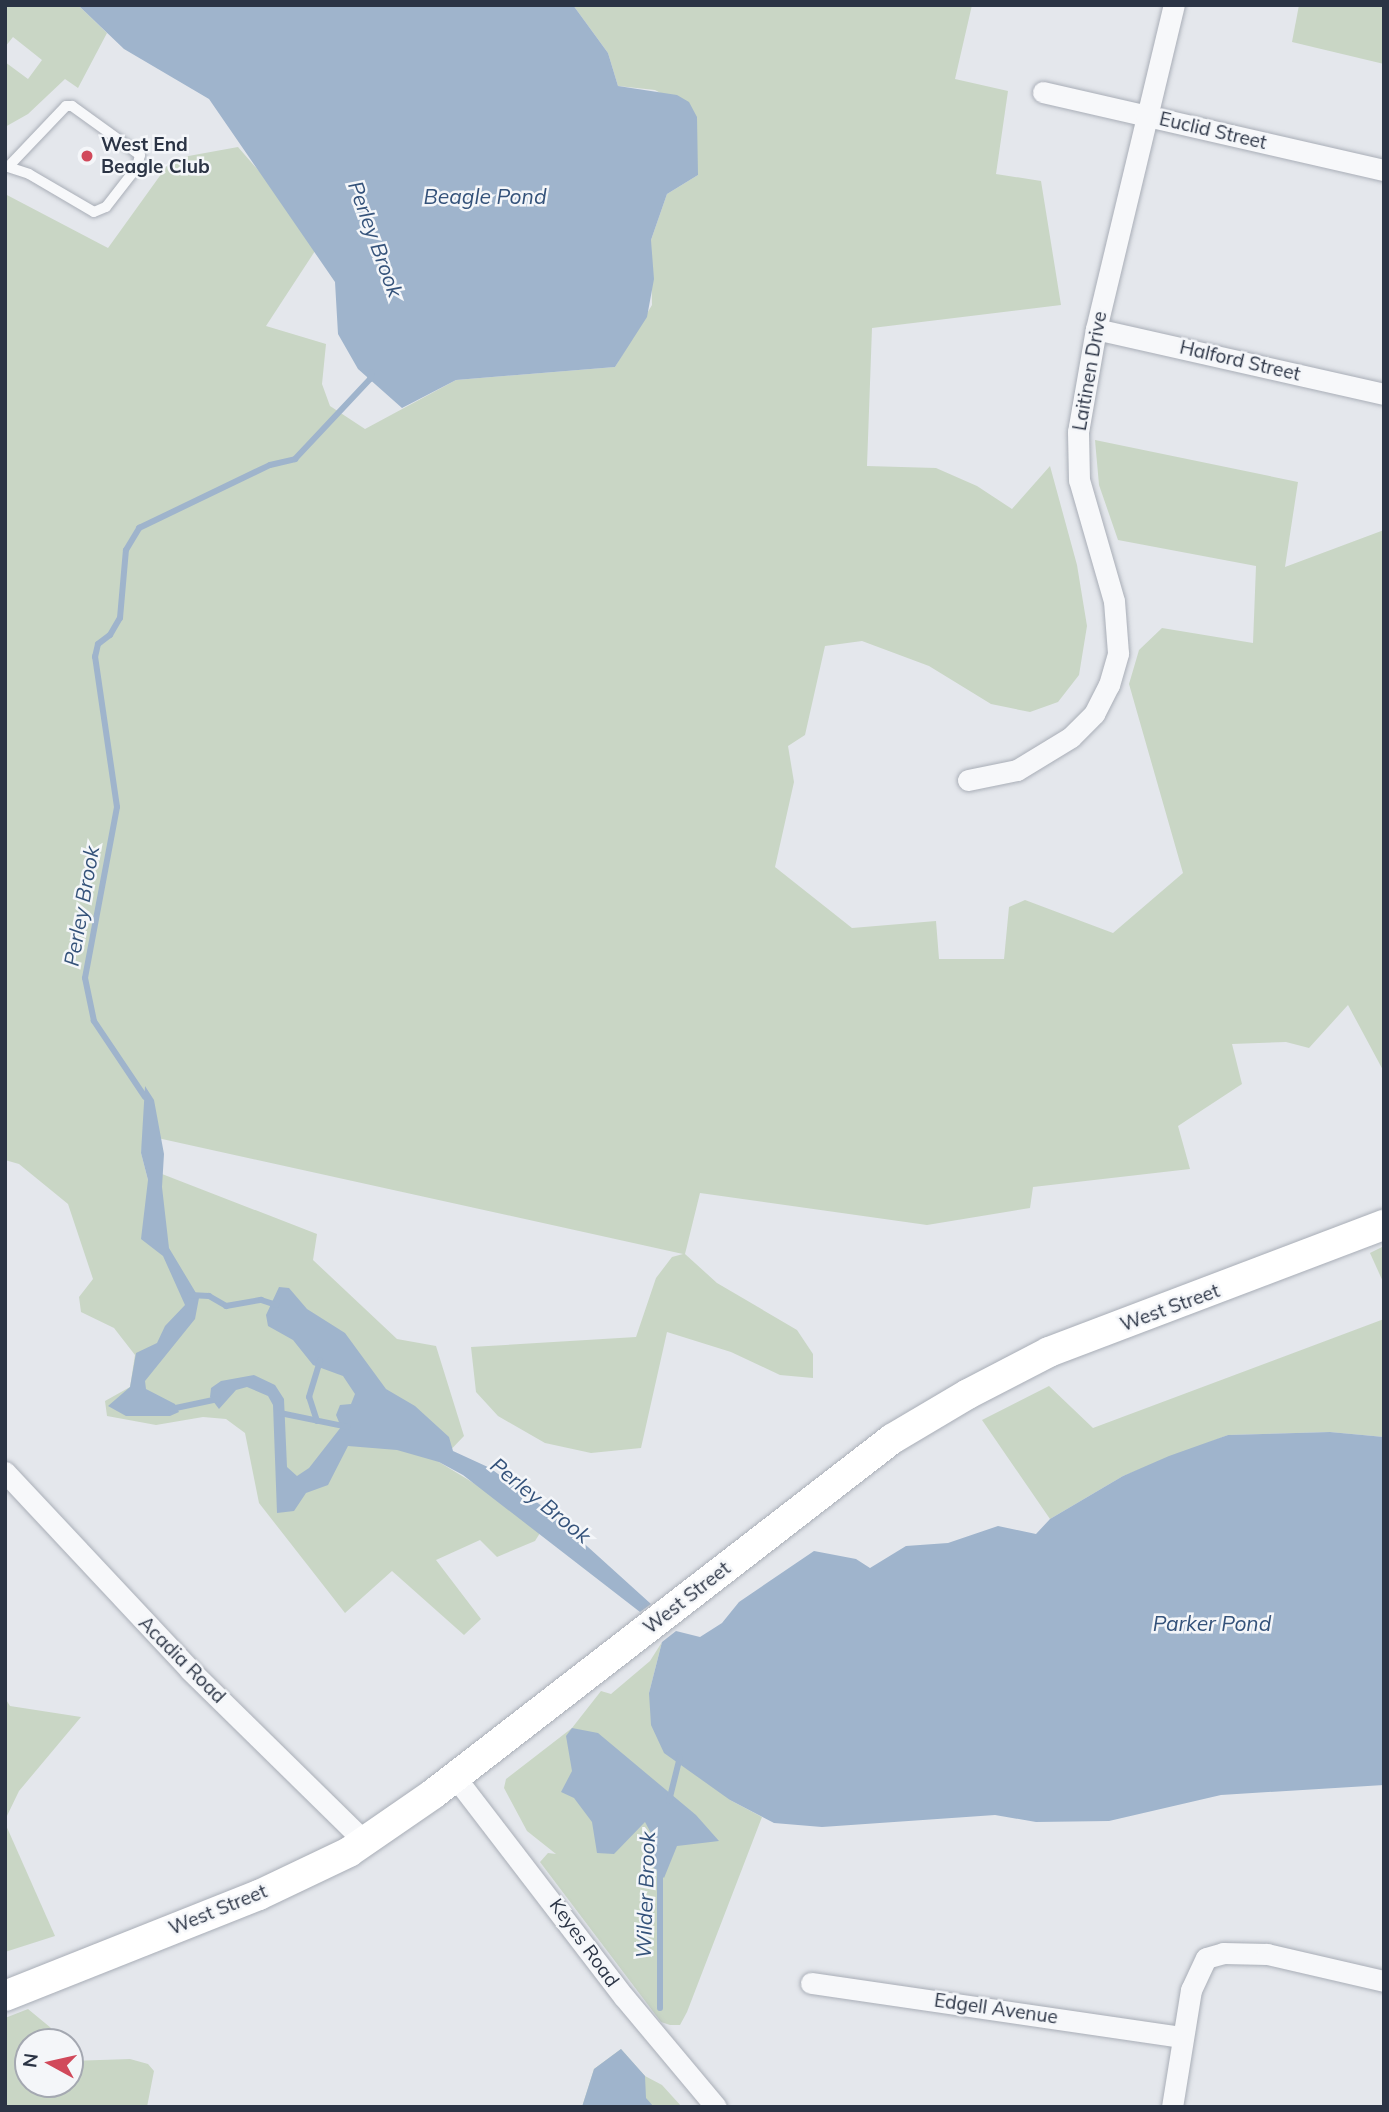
<!DOCTYPE html>
<style>
body{margin:0}
#map{position:relative;width:1389px;height:2112px;overflow:hidden;background:#e4e7ec;font-family:Mulish,sans-serif}
div>[style]{position:absolute}
[style*='--x']{left:calc(var(--x)*1px);top:calc(var(--y)*1px);width:calc(var(--w)*1px);rotate:calc(var(--a)*1deg)}
.green>*{inset:0;background:#c9d6c5}
.water>*{inset:0;background:#9fb4cc}
.stream>*{height:6px;margin:-3px;padding:0 3px;transform-origin:3px;border-radius:3px;background:#9fb4cc}
.roads{filter:drop-shadow(0 0 2px #a9aeb7) drop-shadow(0 0 2px #a9aeb7)}
.lane>*{height:10px;margin:-5px;padding:0 5px;transform-origin:5px;border-radius:5px;background:#f7f8fa}
.street>*{height:21px;margin:-10.5px;padding:0 10.5px;transform-origin:10.5px;border-radius:10.5px;background:#f7f8fa}
.secondary>*{height:30px;margin:-15px;padding:0 15px;transform-origin:15px;border-radius:15px;background:#fff}
.dots>*{width:19px;height:19px;translate:-50% -50%;box-sizing:border-box;border:4px solid #f4f6f9;border-radius:50%}
span{translate:-50% -50%;white-space:nowrap;text-align:center;line-height:1.15;-webkit-text-stroke:5px #f4f6f9;paint-order:stroke}
.street-label{font-size:19px;color:#2b3445}
.poi-label{font-size:19px;color:#2b3445;font-weight:700}
.left{translate:0 -50%;text-align:left}
.water-label{font-size:21px;color:#34527a;font-style:italic}
.frame{position:absolute;inset:0;border:7px solid #2b3445;pointer-events:none}
.north{position:absolute;left:14px;top:2028px;width:70px;height:70px;box-sizing:border-box;background:#f4f6f9;border:2px solid #a4a8b1;border-radius:50%;rotate:278deg;font-size:19px;font-weight:700;line-height:28px;text-align:center;color:#2b3445}
.north::after{content:'';display:block;margin:auto;width:24px;height:32px;background:#d1495b;clip-path:polygon(50% 0,100% 100%,50% 72%,0 100%)}
</style>
<div id="map">
<div class="green">
<div style="clip-path:polygon(5px 5px,78px 5px,107px 33px,78px 88px,65px 79px,28px 114px,5px 127px,5px 62px,28px 79px,42px 60px,13px 37px,5px 47px)"></div>
<div style="clip-path:polygon(573px 5px,972px 5px,955px 79px,1008px 91px,996px 174px,1041px 181px,1061px 305px,872px 328px,867px 466px,936px 468px,977px 486px,1012px 509px,1050px 466px,1077px 565px,1087px 626px,1079px 675px,1058px 702px,1030px 712px,991px 704px,929px 666px,862px 641px,825px 646px,805px 735px,788px 746px,794px 782px,775px 867px,852px 928px,936px 921px,939px 959px,1004px 959px,1009px 907px,1025px 900px,1113px 933px,1183px 873px,1129px 684px,1139px 650px,1162px 628px,1253px 643px,1256px 566px,1118px 540px,1099px 485px,1095px 440px,1298px 482px,1285px 567px,1384px 530px,1384px 1072px,1348px 1005px,1309px 1048px,1286px 1042px,1232px 1044px,1242px 1084px,1178px 1126px,1190px 1169px,1033px 1187px,1030px 1208px,927px 1225px,700px 1193px,685px 1254px,717px 1283px,797px 1330px,813px 1354px,813px 1378px,780px 1375px,731px 1352px,667px 1332px,641px 1448px,591px 1453px,545px 1443px,498px 1416px,476px 1392px,471px 1347px,636px 1337px,656px 1278px,672px 1257px,683px 1254px,144px 1135px,141px 1153px,148px 1180px,162px 1187px,162px 1174px,317px 1234px,313px 1260px,397px 1339px,436px 1346px,464px 1436px,439px 1462px,500px 1499px,540px 1533px,535px 1541px,497px 1557px,480px 1540px,436px 1560px,481px 1619px,464px 1635px,392px 1571px,345px 1613px,259px 1503px,245px 1433px,226px 1419px,203px 1417px,156px 1425px,107px 1416px,105px 1401px,130px 1387px,135px 1355px,114px 1328px,81px 1312px,79px 1297px,93px 1279px,68px 1204px,19px 1164px,5px 1160px,5px 194px,108px 248px,172px 159px,238px 147px,272px 186px,315px 251px,266px 326px,326px 344px,322px 384px,330px 406px,365px 429px,456px 380px,615px 367px,652px 305px,651px 240px,667px 194px,698px 175px,666px 96px,655px 90px,618px 86px,608px 53px)"></div>
<div style="clip-path:polygon(1299px 5px,1384px 5px,1384px 64px,1292px 42px)"></div>
<div style="clip-path:polygon(1384px 1246px,1384px 1284px,1370px 1253px)"></div>
<div style="clip-path:polygon(1384px 1319px,1384px 1437px,1330px 1432px,1228px 1435px,1123px 1476px,1050px 1519px,982px 1420px,1049px 1386px,1093px 1428px)"></div>
<div style="clip-path:polygon(662px 1642px,649px 1693px,730px 1800px,762px 1817px,687px 2012px,680px 2025px,670px 2025px,661px 2022px,540px 1862px,548px 1853px,556px 1854px,527px 1831px,504px 1788px,506px 1779px,572px 1728px,601px 1691px,611px 1694px,650px 1661px)"></div>
<div style="clip-path:polygon(5px 1698px,10px 1706px,81px 1717px,19px 1791px,5px 1820px)"></div>
<div style="clip-path:polygon(5px 1823px,55px 1936px,5px 1952px)"></div>
<div style="clip-path:polygon(28px 2009px,51px 2028px,50px 2042px,28px 2042px,28px 2084px,70px 2084px,70px 2061px,130px 2059px,148px 2064px,154px 2071px,147px 2107px,5px 2107px,5px 2018px)"></div>
<div style="clip-path:polygon(621px 2049px,645px 2076px,662px 2085px,682px 2107px,582px 2107px,594px 2069px)"></div>
</div>
<div class="water">
<div style="clip-path:polygon(78px 5px,573px 5px,608px 53px,618px 86px,677px 95px,689px 102px,697px 117px,698px 175px,667px 194px,651px 240px,654px 279px,647px 317px,615px 367px,456px 380px,402px 408px,358px 369px,338px 334px,335px 282px,209px 99px,124px 49px)"></div>
<div style="clip-path:polygon(145px 1086px,154px 1100px,164px 1154px,162px 1187px,169px 1248px,199px 1298px,195px 1319px,145px 1381px,146px 1389px,175px 1404px,179px 1412px,170px 1416px,126px 1416px,108px 1406px,130px 1387px,136px 1353px,157px 1343px,165px 1326px,185px 1305px,163px 1256px,141px 1239px,148px 1180px,141px 1153px)"></div>
<div style="clip-path:polygon(279px 1287px,289px 1288px,307px 1309px,345px 1333px,386px 1389px,415px 1406px,449px 1437px,453px 1451px,490px 1468px,546px 1509px,651px 1604px,640px 1612px,463px 1475px,439px 1462px,397px 1450px,348px 1446px,328px 1485px,306px 1493px,294px 1511px,277px 1513px,273px 1405px,268px 1396px,247px 1387px,236px 1390px,219px 1409px,210px 1397px,211px 1388px,221px 1381px,254px 1375px,275px 1385px,284px 1399px,287px 1467px,297px 1476px,309px 1468px,341px 1427px,336px 1415px,340px 1405px,351px 1404px,355px 1394px,343px 1376px,313px 1365px,293px 1340px,268px 1326px,266px 1315px)"></div>
<div style="clip-path:polygon(1330px 1432px,1384px 1437px,1384px 1785px,1221px 1795px,1109px 1821px,1036px 1822px,995px 1815px,822px 1827px,774px 1823px,730px 1800px,664px 1753px,651px 1725px,649px 1693px,662px 1642px,676px 1631px,700px 1637px,722px 1623px,739px 1602px,814px 1551px,856px 1559px,870px 1568px,906px 1546px,948px 1543px,998px 1526px,1036px 1534px,1050px 1519px,1123px 1476px,1169px 1456px,1228px 1435px)"></div>
<div style="clip-path:polygon(572px 1728px,598px 1733px,696px 1815px,719px 1841px,677px 1846px,664px 1878px,653px 1867px,652px 1835px,645px 1822px,614px 1854px,597px 1853px,592px 1822px,574px 1798px,561px 1792px,572px 1771px,566px 1736px)"></div>
<div style="clip-path:polygon(621px 2049px,645px 2076px,646px 2098px,654px 2107px,582px 2107px,594px 2069px)"></div>
</div>
<div class="stream">
<div style="--x:145;--y:1097;--w:92;--a:-123.9"></div>
<div style="--x:94;--y:1021;--w:44;--a:-101.8"></div>
<div style="--x:85;--y:978;--w:174;--a:-79.4"></div>
<div style="--x:117;--y:807;--w:152;--a:-98.3"></div>
<div style="--x:95;--y:657;--w:13;--a:-77"></div>
<div style="--x:98;--y:644;--w:15;--a:-37"></div>
<div style="--x:110;--y:635;--w:20;--a:-60"></div>
<div style="--x:120;--y:618;--w:68;--a:-85"></div>
<div style="--x:126;--y:550;--w:26;--a:-59"></div>
<div style="--x:139;--y:528;--w:145;--a:-25.7"></div>
<div style="--x:270;--y:465;--w:26;--a:-13"></div>
<div style="--x:295;--y:459;--w:110;--a:-46.8"></div>
<div style="--x:370;--y:379;--w:7;--a:-74"></div>
<div style="--x:190;--y:1295;--w:19;--a:3"></div>
<div style="--x:209;--y:1296;--w:20;--a:30"></div>
<div style="--x:226;--y:1306;--w:36;--a:-10"></div>
<div style="--x:261;--y:1300;--w:16;--a:18"></div>
<div style="--x:171;--y:1409;--w:48;--a:-12"></div>
<div style="--x:280;--y:1413;--w:69;--a:11.6"></div>
<div style="--x:317;--y:1421;--w:25;--a:-108"></div>
<div style="--x:309;--y:1397;--w:38;--a:-73"></div>
<div style="--x:669;--y:1801;--w:45;--a:-76"></div>
<div style="--x:660;--y:1866;--w:142;--a:90"></div>
</div>
<div class="roads">
<div class="lane">
<div style="--x:5;--y:166;--w:25;--a:18"></div>
<div style="--x:29;--y:174;--w:75;--a:30.3"></div>
<div style="--x:94;--y:212;--w:13;--a:-23"></div>
<div style="--x:106;--y:207;--w:51;--a:-52.2"></div>
<div style="--x:137;--y:167;--w:12;--a:-76"></div>
<div style="--x:140;--y:155;--w:84;--a:-144.2"></div>
<div style="--x:72;--y:106;--w:6;--a:180"></div>
<div style="--x:66;--y:106;--w:84;--a:133.6"></div>
</div>
<div class="street">
<div style="--x:1043;--y:92;--w:350;--a:12.9"></div>
<div style="--x:1096;--y:329;--w:295;--a:12.7"></div>
<div style="--x:968;--y:780;--w:50;--a:-11.5"></div>
<div style="--x:1017;--y:770;--w:63;--a:-31.4"></div>
<div style="--x:1071;--y:737;--w:33;--a:-45"></div>
<div style="--x:1094;--y:714;--w:33;--a:-63"></div>
<div style="--x:1109;--y:685;--w:33;--a:-74"></div>
<div style="--x:1118;--y:653;--w:52;--a:-94.4"></div>
<div style="--x:1114;--y:601;--w:126;--a:-106.1"></div>
<div style="--x:1079;--y:480;--w:48;--a:-91.2"></div>
<div style="--x:1078;--y:432;--w:105;--a:-80.1"></div>
<div style="--x:1096;--y:329;--w:333;--a:-76.5"></div>
<div style="--x:5;--y:1472;--w:271;--a:46.9"></div>
<div style="--x:190;--y:1670;--w:245;--a:44.5"></div>
<div style="--x:455;--y:1777;--w:277;--a:52.5"></div>
<div style="--x:624;--y:1997;--w:143;--a:50.1"></div>
<div style="--x:811;--y:1983;--w:375;--a:8.3"></div>
<div style="--x:1172;--y:2107;--w:119;--a:-80.8"></div>
<div style="--x:1191;--y:1990;--w:35;--a:-65"></div>
<div style="--x:1206;--y:1958;--w:18;--a:-16"></div>
<div style="--x:1223;--y:1953;--w:44;--a:1.3"></div>
<div style="--x:1267;--y:1954;--w:120;--a:13"></div>
</div>
<div class="secondary">
<div style="--x:5;--y:1996;--w:273;--a:-21.7"></div>
<div style="--x:259;--y:1895;--w:100;--a:-25.5"></div>
<div style="--x:349;--y:1852;--w:102;--a:-34.6"></div>
<div style="--x:433;--y:1794;--w:580;--a:-37.72"></div>
<div style="--x:892;--y:1439;--w:88;--a:-30.6"></div>
<div style="--x:968;--y:1394;--w:91;--a:-27.4"></div>
<div style="--x:1049;--y:1352;--w:358;--a:-20.8"></div>
</div>
</div>
<div class="dots">
<div style="left:87px;top:156px;background:#d1495b"></div>
</div>
<div class="street-label">
<span style="left:1213px;top:131px;rotate:13deg">Euclid Street</span>
<span style="left:1240px;top:361px;rotate:13deg">Halford Street</span>
<span style="left:1090px;top:371px;rotate:-80deg">Laitinen Drive</span>
<span style="left:1170px;top:1308px;rotate:-20deg">West Street</span>
<span style="left:687px;top:1598px;rotate:-38deg">West Street</span>
<span style="left:182px;top:1660px;rotate:45deg">Acadia Road</span>
<span style="left:218px;top:1910px;rotate:-22deg">West Street</span>
<span style="left:584px;top:1943px;rotate:54deg">Keyes Road</span>
<span style="left:996px;top:2009px;rotate:8deg">Edgell Avenue</span>
</div>
<div class="poi-label">
<span class="left" style="left:101px;top:156px">West End<br>Beagle Club</span>
</div>
<div class="water-label">
<span style="left:485px;top:196px">Beagle Pond</span>
<span style="left:376px;top:239px;rotate:70deg">Perley Brook</span>
<span style="left:81px;top:906px;rotate:-80deg">Perley Brook</span>
<span style="left:541px;top:1500px;rotate:39deg">Perley Brook</span>
<span style="left:1212px;top:1623px">Parker Pond</span>
<span style="left:645px;top:1895px;rotate:-88deg">Wilder Brook</span>
</div>
<div class="frame"></div>
<div class="north">N</div>
</div>
